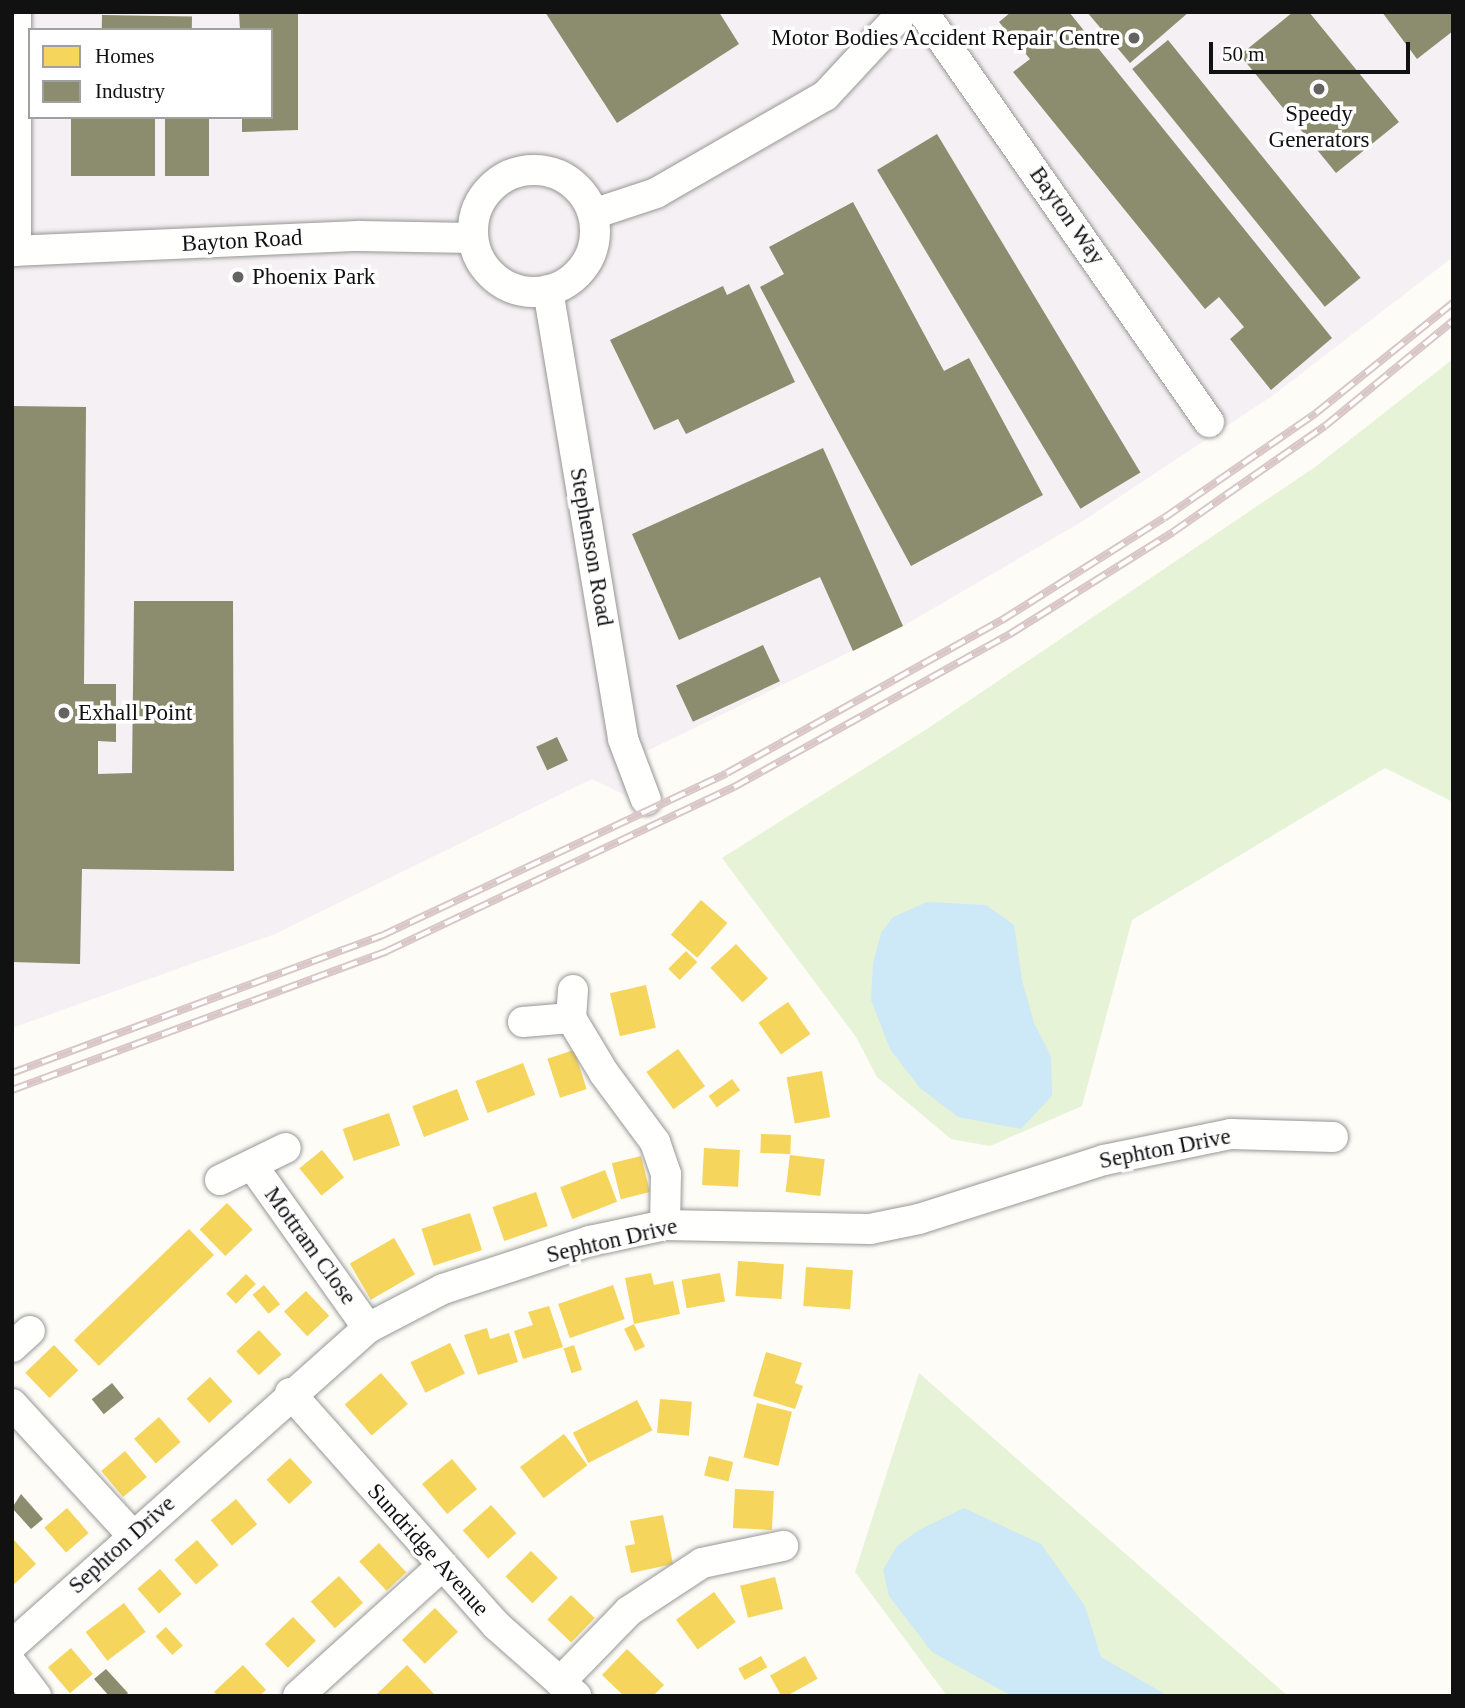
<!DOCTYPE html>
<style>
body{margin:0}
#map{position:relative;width:1465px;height:1708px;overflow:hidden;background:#fdfcf7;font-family:"Times New Roman",serif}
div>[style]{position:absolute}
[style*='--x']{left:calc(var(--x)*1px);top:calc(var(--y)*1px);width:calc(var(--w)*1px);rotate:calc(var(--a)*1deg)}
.industrial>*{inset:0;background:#f5f0f3}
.green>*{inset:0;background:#e7f3d7}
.water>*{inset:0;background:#cde8f7}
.homes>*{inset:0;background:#f6d55c;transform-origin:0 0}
.industry>*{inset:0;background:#8c8c6e;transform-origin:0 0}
.roads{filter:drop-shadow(0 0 2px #979795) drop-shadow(0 0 2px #979795)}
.minor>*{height:30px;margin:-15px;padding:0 15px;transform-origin:15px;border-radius:15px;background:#fffffe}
.minor>.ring{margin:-15px;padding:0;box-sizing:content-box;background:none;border:30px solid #fffffe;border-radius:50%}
.rail>*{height:8px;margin-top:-4px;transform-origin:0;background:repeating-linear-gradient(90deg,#fff 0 16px,#d9c6c7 0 32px);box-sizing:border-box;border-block:2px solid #d9c6c7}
.dots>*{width:19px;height:19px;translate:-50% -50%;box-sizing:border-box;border:4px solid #fff;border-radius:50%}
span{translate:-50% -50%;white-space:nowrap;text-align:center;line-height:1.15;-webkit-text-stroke:7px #fff;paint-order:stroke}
.poi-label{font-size:23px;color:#111}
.right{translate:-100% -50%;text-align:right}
.left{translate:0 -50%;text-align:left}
.street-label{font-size:23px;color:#111}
.frame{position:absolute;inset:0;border:14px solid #111;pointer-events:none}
.legend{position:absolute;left:28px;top:28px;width:245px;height:91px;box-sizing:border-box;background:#fff;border:2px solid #a0a0a0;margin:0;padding:9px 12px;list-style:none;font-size:21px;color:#111}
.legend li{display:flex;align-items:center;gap:14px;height:35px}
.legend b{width:35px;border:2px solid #a0a0a0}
.scale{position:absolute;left:1209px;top:42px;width:201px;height:32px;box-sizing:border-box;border:4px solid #111;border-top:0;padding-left:9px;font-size:21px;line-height:24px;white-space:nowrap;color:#111;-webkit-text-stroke:5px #fff;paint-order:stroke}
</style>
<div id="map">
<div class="industrial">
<div style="clip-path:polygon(evenodd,12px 12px,1453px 12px,1453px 257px,1272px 396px,1083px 521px,903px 626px,645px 752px,657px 791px,635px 800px,592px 779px,275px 934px,12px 1028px,12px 12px,30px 30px,271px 30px,271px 117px,30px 117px,30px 30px)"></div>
</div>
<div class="green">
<div style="clip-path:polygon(1453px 359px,1453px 802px,1385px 768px,1132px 920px,1082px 1106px,990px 1146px,951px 1139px,877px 1077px,856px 1037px,722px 858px,930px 727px,1315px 467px)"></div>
<div style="clip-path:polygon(919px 1373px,1288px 1696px,947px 1696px,855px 1572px)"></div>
</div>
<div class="water">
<div style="clip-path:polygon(927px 902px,986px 905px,1014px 925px,1022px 980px,1034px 1023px,1051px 1056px,1052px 1096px,1021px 1129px,958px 1117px,920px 1088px,890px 1049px,871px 1000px,873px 963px,881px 933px,893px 917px)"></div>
<div style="clip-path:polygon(964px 1508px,1041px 1544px,1085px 1606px,1101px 1657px,1168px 1696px,1012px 1696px,932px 1652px,889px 1596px,883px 1570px,897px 1546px,919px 1530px)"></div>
</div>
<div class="homes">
<div style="left:701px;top:900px;width:35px;height:46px;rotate:41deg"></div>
<div style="left:736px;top:944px;width:47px;height:35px;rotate:47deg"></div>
<div style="left:686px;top:951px;width:16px;height:25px;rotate:45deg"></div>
<div style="left:646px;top:985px;width:44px;height:37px;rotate:77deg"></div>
<div style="left:788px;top:1002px;width:39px;height:36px;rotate:55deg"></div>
<div style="left:678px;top:1049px;width:46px;height:39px;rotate:54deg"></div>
<div style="left:574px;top:1050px;width:41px;height:28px;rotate:72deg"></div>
<div style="left:523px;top:1063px;width:34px;height:51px;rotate:69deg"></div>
<div style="left:822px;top:1071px;width:47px;height:36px;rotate:80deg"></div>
<div style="left:732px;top:1079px;width:14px;height:29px;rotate:54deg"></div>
<div style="left:457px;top:1089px;width:33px;height:48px;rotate:69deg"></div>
<div style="left:389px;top:1113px;width:34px;height:49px;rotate:71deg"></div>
<div style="left:761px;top:1134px;width:30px;height:19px;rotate:2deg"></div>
<div style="left:704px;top:1148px;width:36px;height:37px;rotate:3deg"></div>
<div style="left:322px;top:1150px;width:35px;height:29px;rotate:51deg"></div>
<div style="left:790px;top:1155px;width:35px;height:37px;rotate:7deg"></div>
<div style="left:641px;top:1156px;width:37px;height:30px;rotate:76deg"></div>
<div style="left:605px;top:1170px;width:34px;height:48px;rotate:69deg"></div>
<div style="left:536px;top:1192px;width:36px;height:46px;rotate:71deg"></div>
<div style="left:227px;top:1203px;width:37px;height:38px;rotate:46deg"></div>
<div style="left:470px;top:1213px;width:39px;height:51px;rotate:72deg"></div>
<div style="left:189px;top:1229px;width:36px;height:160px;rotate:46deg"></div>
<div style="left:394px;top:1238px;width:42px;height:51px;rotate:60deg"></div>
<div style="left:738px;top:1261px;width:46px;height:35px;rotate:4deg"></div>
<div style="left:806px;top:1267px;width:47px;height:39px;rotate:4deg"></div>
<div style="clip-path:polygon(651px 1273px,654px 1285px,673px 1281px,680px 1314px,634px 1324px,625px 1278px)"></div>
<div style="left:720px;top:1273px;width:29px;height:39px;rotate:80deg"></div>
<div style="left:246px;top:1274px;width:14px;height:28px;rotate:45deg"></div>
<div style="left:264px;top:1285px;width:25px;height:15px;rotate:50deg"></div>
<div style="left:613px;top:1285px;width:36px;height:58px;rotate:71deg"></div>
<div style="left:306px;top:1291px;width:34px;height:30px;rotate:47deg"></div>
<div style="clip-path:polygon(549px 1306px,563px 1347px,523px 1359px,514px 1331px,533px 1325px,528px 1312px)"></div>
<div style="left:634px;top:1324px;width:25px;height:11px;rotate:64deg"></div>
<div style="clip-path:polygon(487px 1328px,490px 1339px,509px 1333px,518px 1362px,478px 1375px,464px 1335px)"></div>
<div style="left:259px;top:1330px;width:33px;height:31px;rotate:47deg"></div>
<div style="left:450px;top:1343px;width:34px;height:44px;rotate:64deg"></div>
<div style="left:54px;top:1345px;width:35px;height:40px;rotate:46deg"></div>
<div style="left:574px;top:1345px;width:26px;height:11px;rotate:72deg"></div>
<div style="clip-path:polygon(766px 1352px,802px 1363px,795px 1383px,803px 1386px,795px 1409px,753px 1396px)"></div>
<div style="left:381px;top:1373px;width:41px;height:48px;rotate:49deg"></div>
<div style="left:210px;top:1377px;width:33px;height:32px;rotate:47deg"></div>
<div style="left:660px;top:1399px;width:32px;height:34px;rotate:5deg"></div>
<div style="left:637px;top:1400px;width:34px;height:72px;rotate:63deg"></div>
<div style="left:757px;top:1403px;width:36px;height:56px;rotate:14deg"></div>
<div style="left:159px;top:1417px;width:33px;height:33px;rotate:49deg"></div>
<div style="left:564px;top:1434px;width:39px;height:55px;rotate:53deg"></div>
<div style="left:125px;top:1451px;width:34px;height:31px;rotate:50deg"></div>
<div style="left:709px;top:1456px;width:25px;height:20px;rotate:14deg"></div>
<div style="left:290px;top:1458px;width:33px;height:32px;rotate:47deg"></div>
<div style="left:452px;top:1459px;width:39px;height:39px;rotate:50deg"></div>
<div style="left:735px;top:1489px;width:39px;height:39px;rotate:3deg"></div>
<div style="left:236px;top:1499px;width:33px;height:33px;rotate:50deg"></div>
<div style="left:491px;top:1505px;width:38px;height:38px;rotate:48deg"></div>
<div style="left:67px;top:1508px;width:33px;height:30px;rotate:49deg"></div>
<div style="clip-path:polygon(663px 1515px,673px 1564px,631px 1573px,625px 1546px,635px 1544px,630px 1521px)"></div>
<div style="clip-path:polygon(14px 1540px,36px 1564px,12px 1586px,12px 1542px)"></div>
<div style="left:197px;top:1540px;width:33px;height:30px;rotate:49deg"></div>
<div style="left:379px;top:1543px;width:40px;height:27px;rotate:47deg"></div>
<div style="left:531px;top:1551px;width:38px;height:36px;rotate:45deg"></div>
<div style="left:160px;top:1569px;width:33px;height:30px;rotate:49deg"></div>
<div style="left:339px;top:1576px;width:36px;height:38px;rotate:48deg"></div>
<div style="left:775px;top:1577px;width:33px;height:36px;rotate:76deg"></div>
<div style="left:714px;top:1592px;width:37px;height:47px;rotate:54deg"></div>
<div style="left:571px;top:1595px;width:33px;height:34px;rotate:44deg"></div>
<div style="left:124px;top:1603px;width:36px;height:48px;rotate:53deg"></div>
<div style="left:435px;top:1608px;width:33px;height:46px;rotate:46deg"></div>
<div style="left:293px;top:1617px;width:33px;height:39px;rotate:46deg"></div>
<div style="left:166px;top:1627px;width:25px;height:14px;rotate:48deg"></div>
<div style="left:71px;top:1648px;width:34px;height:30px;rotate:50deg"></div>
<div style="clip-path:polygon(627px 1649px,664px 1685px,653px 1696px,624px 1696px,602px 1675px)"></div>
<div style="left:761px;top:1656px;width:13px;height:26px;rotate:61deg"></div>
<div style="left:805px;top:1656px;width:26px;height:40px;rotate:61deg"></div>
<div style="clip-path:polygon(243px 1665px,266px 1690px,259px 1696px,218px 1696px,214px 1692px)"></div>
<div style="clip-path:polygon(407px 1665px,434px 1694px,375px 1696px,378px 1693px)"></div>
</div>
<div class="industry">
<div style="clip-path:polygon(239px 12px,298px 12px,298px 130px,242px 132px,242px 117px,271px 117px,271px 30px,240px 30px)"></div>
<div style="clip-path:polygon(545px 12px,719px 12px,739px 44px,617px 123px)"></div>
<div style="clip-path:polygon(1011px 12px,1069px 12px,1332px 338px,1271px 390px,1230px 339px,1244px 327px,1219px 297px,1205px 309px,1013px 72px,1030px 59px,999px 22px)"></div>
<div style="clip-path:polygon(1087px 12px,1189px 12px,1130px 63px)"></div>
<div style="clip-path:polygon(1293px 12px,1309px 12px,1399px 122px,1336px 173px,1240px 55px)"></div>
<div style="clip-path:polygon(1382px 12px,1453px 12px,1453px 31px,1417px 59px)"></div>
<div style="left:102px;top:15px;width:90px;height:15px;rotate:1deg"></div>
<div style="left:1168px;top:40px;width:306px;height:46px;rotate:51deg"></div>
<div style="left:71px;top:117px;width:84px;height:59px"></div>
<div style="left:165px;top:117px;width:44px;height:59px"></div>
<div style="left:937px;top:134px;width:395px;height:70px;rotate:59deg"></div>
<div style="clip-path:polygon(853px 202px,944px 371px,969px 358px,1043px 495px,911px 566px,760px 287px,784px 274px,769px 247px)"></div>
<div style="clip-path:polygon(749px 284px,795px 382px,686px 434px,678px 419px,654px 430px,610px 340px,723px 286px,727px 295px)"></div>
<div style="clip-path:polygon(12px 406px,86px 407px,84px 684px,116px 684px,116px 742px,98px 741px,98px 774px,132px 773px,134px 601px,233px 601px,234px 871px,82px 869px,80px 964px,12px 962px)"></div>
<div style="clip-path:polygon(823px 448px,903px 626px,853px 651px,820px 577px,679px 640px,632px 534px)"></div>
<div style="left:763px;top:645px;width:40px;height:96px;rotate:65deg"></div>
<div style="left:557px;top:737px;width:26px;height:23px;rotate:65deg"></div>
<div style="left:112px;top:1383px;width:19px;height:26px;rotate:51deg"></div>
<div style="clip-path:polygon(21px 1494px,43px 1519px,31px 1529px,12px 1508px)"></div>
<div style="clip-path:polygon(106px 1669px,128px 1693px,125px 1696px,109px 1696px,94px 1679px)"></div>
</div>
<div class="roads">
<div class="minor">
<div style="--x:16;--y:12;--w:239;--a:90"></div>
<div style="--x:923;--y:12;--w:500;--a:55.1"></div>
<div class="ring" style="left:473px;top:170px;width:92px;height:92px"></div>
<div style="--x:593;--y:214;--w:66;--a:-18.4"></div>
<div style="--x:656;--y:193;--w:195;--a:-29.9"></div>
<div style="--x:825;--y:96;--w:115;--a:-47.1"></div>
<div style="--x:12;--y:251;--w:347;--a:-2.5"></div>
<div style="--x:359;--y:236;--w:114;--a:1"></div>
<div style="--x:548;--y:290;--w:455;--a:80.5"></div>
<div style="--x:623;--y:739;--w:65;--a:69.3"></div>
<div style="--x:573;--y:990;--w:28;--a:94"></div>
<div style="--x:571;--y:1018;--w:64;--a:59"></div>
<div style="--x:604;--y:1073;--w:86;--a:53.5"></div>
<div style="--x:655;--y:1142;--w:34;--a:71"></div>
<div style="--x:666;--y:1174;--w:51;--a:91.1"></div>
<div style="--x:523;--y:1022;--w:48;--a:-4.8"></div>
<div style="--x:252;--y:1165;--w:200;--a:54.6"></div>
<div style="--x:220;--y:1180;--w:73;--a:-25.9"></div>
<div style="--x:12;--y:1347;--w:24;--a:-42"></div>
<div style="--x:290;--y:1393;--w:312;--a:48.4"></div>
<div style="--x:497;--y:1626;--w:106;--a:41.5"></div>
<div style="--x:12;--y:1404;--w:178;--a:47.5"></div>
<div style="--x:12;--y:1645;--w:477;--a:-41.7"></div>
<div style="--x:368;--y:1328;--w:85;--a:-27.5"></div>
<div style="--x:443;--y:1289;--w:155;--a:-18.1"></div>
<div style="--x:590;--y:1241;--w:77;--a:-12"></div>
<div style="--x:665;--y:1225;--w:205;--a:1.1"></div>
<div style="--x:870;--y:1229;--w:50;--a:-11.5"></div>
<div style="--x:919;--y:1219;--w:194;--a:-17.7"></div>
<div style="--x:1104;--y:1160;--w:130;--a:-11.6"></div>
<div style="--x:1231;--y:1134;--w:102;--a:1.7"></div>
<div style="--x:12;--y:1664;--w:40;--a:53"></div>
<div style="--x:560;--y:1682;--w:99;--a:-45.8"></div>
<div style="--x:629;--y:1611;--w:87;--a:-33.3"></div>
<div style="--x:702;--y:1563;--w:83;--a:-11.9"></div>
<div style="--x:298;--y:1696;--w:193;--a:-42.1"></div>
</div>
</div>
<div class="rail">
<div style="--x:12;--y:1073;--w:394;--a:-20.4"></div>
<div style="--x:381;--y:936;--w:382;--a:-25.2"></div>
<div style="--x:727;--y:773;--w:315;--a:-29.1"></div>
<div style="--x:1002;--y:620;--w:191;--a:-32.2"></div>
<div style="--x:1164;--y:518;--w:185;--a:-34.6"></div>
<div style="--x:1316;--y:413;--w:176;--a:-38.8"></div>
<div style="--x:12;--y:1090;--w:400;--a:-20.3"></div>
<div style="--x:387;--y:951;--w:384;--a:-25.3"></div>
<div style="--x:734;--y:787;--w:316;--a:-29"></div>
<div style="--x:1010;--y:634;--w:192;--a:-32"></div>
<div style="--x:1173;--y:532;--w:185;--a:-34.9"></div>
<div style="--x:1325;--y:426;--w:166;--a:-39.4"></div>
</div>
<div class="dots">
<div style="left:1134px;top:38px;background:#646362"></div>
<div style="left:1319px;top:89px;background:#646362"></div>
<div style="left:238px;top:277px;background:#646362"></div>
<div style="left:64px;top:713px;background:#646362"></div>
</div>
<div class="poi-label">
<span class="right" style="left:1120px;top:38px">Motor Bodies Accident Repair Centre</span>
<span style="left:1319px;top:127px">Speedy<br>Generators</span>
<span class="left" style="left:252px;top:277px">Phoenix Park</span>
<span class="left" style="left:78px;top:713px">Exhall Point</span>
</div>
<div class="street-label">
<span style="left:1067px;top:216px;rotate:55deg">Bayton Way</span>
<span style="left:242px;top:241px;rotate:-3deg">Bayton Road</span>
<span style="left:591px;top:547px;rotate:80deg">Stephenson Road</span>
<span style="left:1165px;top:1149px;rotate:-11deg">Sephton Drive</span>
<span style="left:612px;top:1241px;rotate:-13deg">Sephton Drive</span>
<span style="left:310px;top:1246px;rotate:54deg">Mottram Close</span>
<span style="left:122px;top:1545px;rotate:-42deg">Sephton Drive</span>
<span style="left:428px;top:1550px;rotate:48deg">Sundridge Avenue</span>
</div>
<div class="frame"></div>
<ul class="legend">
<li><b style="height:19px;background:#f6d55c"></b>Homes</li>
<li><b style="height:19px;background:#8c8c6e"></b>Industry</li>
</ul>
<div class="scale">50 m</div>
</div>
